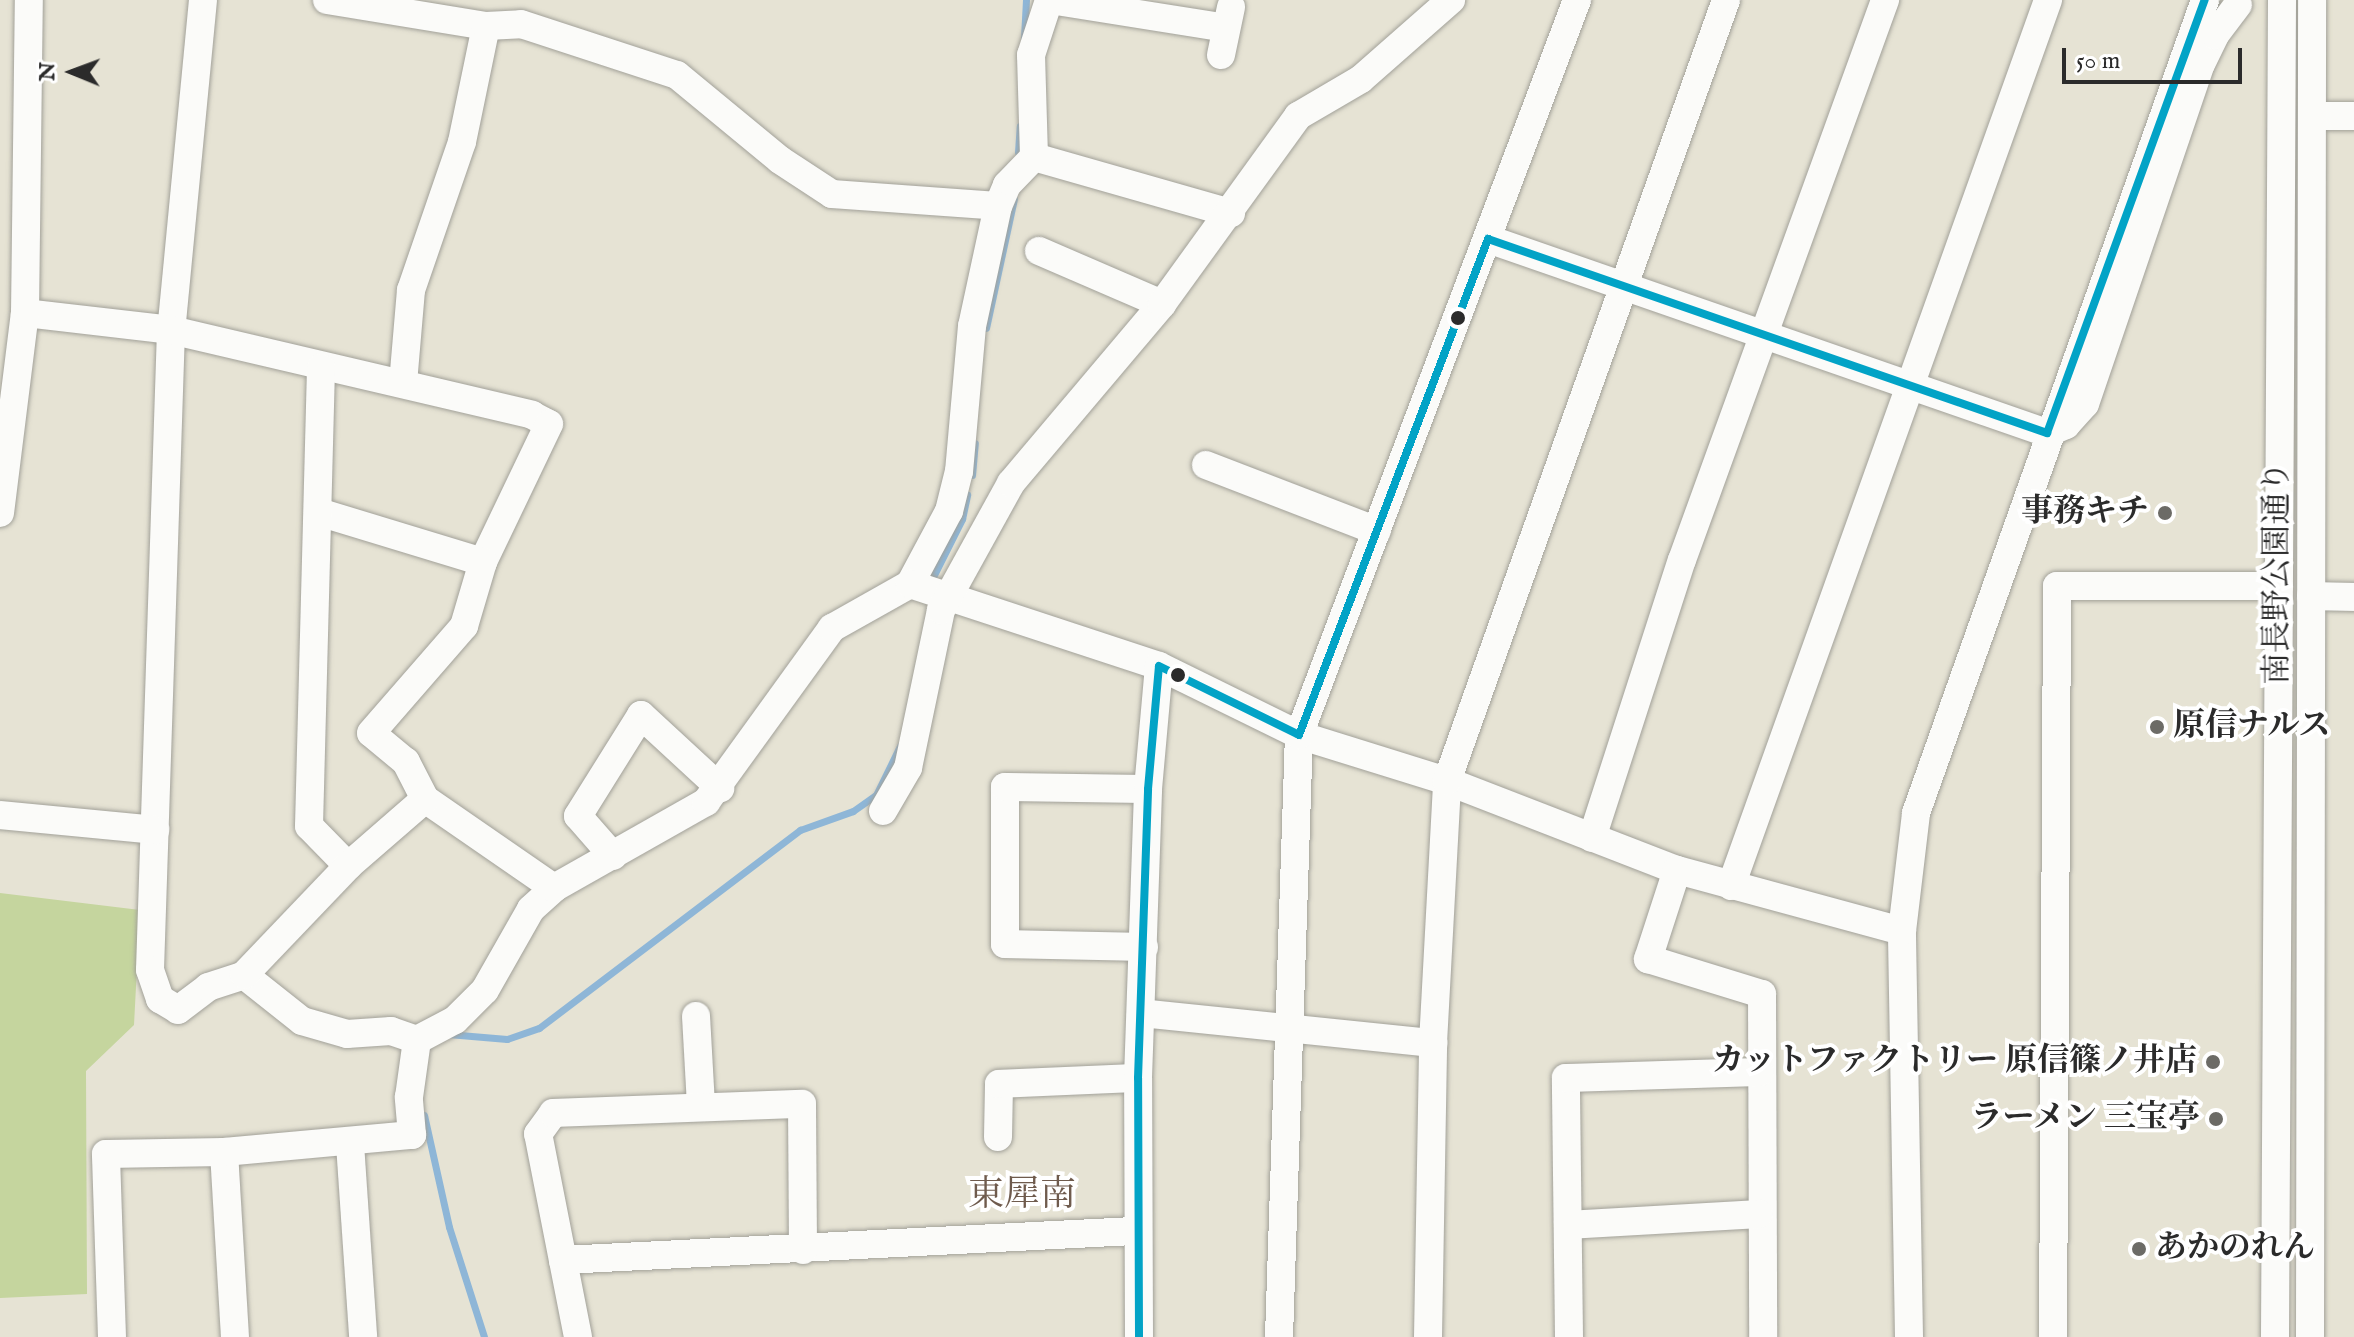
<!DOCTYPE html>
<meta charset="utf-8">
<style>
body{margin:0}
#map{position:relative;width:2354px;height:1337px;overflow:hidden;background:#e6e3d4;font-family:"IM FELL English","Noto Serif JP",serif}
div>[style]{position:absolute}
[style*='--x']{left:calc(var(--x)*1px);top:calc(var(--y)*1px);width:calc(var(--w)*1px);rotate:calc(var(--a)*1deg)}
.green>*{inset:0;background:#c5d59e}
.stream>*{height:7px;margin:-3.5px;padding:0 3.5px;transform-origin:3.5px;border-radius:3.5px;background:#8eb6d7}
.roads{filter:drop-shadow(0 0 2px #a2a199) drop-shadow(0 0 2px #a2a199)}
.minor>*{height:28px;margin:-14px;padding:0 14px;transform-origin:14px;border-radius:14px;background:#fbfbf9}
.bus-1>*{height:8px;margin:-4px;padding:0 4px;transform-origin:4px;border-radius:4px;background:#02a3c6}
.dots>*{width:22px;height:22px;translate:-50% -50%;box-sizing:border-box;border:4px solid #fff;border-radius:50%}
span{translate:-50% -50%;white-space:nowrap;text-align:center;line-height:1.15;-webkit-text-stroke:8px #fff;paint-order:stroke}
.poi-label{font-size:32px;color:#2b2b2b;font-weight:700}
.right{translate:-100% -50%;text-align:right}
.left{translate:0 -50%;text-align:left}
.street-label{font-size:32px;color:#2b2b2b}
.quarter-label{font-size:36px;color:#6f5b4d}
.north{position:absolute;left:32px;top:32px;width:80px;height:80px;-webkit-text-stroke:6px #fff;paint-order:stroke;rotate:271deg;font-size:22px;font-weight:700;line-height:32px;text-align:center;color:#2b2b2b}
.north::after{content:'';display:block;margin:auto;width:28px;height:36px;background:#2b2b2b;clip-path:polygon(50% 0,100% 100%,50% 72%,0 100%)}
.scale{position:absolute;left:2062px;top:48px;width:180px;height:36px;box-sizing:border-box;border:4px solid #2b2b2b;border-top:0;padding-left:10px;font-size:24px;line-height:28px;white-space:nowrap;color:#2b2b2b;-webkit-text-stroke:6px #fff;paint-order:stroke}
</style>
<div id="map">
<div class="green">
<div style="clip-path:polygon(0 893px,140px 910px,134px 1025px,86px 1071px,87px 1294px,0 1298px)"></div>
</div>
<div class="stream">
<div style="--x:1024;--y:38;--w:38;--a:-87"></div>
<div style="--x:1018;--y:152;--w:26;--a:-86"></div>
<div style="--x:986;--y:328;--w:132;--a:-77.8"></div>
<div style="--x:972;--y:475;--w:32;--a:-85"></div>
<div style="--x:933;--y:577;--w:65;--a:-63.4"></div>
<div style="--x:962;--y:519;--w:25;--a:-78"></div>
<div style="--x:448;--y:1034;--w:59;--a:4.8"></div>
<div style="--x:507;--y:1039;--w:34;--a:-19"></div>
<div style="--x:539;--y:1028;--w:328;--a:-37.2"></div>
<div style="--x:800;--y:830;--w:56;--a:-19.7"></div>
<div style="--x:853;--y:811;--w:28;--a:-35"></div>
<div style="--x:876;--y:795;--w:55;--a:-63.9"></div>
<div style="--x:424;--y:1115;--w:115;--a:77.4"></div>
<div style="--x:449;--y:1227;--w:115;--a:72.3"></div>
</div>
<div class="roads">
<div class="minor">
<div style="--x:203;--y:0;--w:332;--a:95.5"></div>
<div style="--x:171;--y:330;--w:640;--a:91.88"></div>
<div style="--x:150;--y:970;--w:31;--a:71"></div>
<div style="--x:160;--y:999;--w:21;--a:31"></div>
<div style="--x:178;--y:1010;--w:38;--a:-37"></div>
<div style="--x:208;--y:987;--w:38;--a:-18"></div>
<div style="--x:244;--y:975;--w:74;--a:38.4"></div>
<div style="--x:302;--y:1021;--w:47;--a:16.1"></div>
<div style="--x:347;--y:1034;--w:44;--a:-3.9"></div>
<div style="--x:391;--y:1031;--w:28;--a:19"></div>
<div style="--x:417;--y:1040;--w:43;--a:-27.8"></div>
<div style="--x:455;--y:1020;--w:42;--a:-45"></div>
<div style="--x:485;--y:990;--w:93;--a:-60.4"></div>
<div style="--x:531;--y:909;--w:31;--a:-42"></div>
<div style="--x:554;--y:888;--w:175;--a:-29.5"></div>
<div style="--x:706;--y:802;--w:215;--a:-54.1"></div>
<div style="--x:832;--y:628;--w:90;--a:-29.4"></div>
<div style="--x:327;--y:0;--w:161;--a:9.3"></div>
<div style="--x:486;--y:26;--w:118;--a:101.7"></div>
<div style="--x:462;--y:142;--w:157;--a:109"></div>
<div style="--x:411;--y:290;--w:94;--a:94.9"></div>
<div style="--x:1049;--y:0;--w:58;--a:108.1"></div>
<div style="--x:1031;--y:55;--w:102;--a:88.3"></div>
<div style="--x:1034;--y:157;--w:39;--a:134"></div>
<div style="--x:1007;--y:185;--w:23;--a:113"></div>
<div style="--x:998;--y:206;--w:123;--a:102.2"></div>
<div style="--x:972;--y:326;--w:146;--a:95.1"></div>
<div style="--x:959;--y:471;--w:41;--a:104"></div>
<div style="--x:949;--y:511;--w:83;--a:118.1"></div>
<div style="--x:910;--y:584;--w:262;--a:18.2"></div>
<div style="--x:1159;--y:666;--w:156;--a:26.2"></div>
<div style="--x:1299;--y:735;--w:155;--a:17.3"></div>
<div style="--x:1447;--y:781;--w:247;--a:21.2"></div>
<div style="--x:1677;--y:870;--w:233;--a:15.2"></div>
<div style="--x:1050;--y:0;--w:178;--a:9"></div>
<div style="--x:486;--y:26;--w:35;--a:-3"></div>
<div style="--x:521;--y:24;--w:164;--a:18.1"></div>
<div style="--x:677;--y:75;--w:134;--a:39.5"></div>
<div style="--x:780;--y:160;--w:62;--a:33.2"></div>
<div style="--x:832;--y:194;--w:166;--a:4.1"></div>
<div style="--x:1221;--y:55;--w:49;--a:-78.2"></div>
<div style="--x:2312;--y:116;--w:42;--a:0"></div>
<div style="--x:1034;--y:157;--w:205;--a:15.9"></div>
<div style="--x:1488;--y:239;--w:592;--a:19.14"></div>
<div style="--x:2047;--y:433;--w:21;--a:-23"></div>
<div style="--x:2066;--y:425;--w:28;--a:-48"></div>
<div style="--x:2085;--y:404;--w:359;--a:-71.2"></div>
<div style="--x:2201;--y:64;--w:32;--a:-64"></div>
<div style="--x:2215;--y:35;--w:38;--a:-53"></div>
<div style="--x:1039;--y:251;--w:134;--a:23.3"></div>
<div style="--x:25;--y:313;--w:147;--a:6.6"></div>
<div style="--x:171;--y:330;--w:371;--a:13.2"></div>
<div style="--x:532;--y:415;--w:19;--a:28"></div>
<div style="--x:549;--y:424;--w:153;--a:115.6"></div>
<div style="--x:483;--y:562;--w:172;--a:-163.1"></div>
<div style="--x:321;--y:368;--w:458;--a:91.5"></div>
<div style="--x:309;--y:826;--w:56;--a:45.7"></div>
<div style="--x:1206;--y:465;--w:183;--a:21.1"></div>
<div style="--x:0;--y:513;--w:202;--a:-82.9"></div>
<div style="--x:25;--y:313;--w:313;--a:-89.3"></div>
<div style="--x:2311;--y:596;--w:43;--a:1.3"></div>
<div style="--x:425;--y:799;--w:157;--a:34.6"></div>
<div style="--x:883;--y:811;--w:50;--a:-59.8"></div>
<div style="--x:908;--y:768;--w:161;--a:-78.2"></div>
<div style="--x:941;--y:610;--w:145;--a:-61.1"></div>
<div style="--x:1011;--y:483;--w:234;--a:-49.8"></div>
<div style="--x:1162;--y:304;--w:232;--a:-54.1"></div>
<div style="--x:1298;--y:116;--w:73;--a:-30.4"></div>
<div style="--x:1361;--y:79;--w:120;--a:-41.3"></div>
<div style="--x:0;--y:815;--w:156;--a:5.5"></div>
<div style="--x:1592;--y:838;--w:292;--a:-72.1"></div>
<div style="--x:1682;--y:560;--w:596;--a:-70.07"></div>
<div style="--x:613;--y:856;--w:53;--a:-131.2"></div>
<div style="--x:578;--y:816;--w:119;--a:-58"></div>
<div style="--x:641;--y:715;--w:108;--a:42.7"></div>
<div style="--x:1677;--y:870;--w:94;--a:108"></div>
<div style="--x:1648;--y:959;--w:119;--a:17.1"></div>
<div style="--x:1762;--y:994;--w:343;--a:89.8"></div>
<div style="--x:1731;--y:886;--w:941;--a:-70.31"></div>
<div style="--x:1144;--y:947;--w:139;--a:-178.8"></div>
<div style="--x:1005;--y:944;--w:157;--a:-90"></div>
<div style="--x:1005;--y:787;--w:143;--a:0.8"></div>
<div style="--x:244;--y:975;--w:151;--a:-46.3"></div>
<div style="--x:348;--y:866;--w:102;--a:-41"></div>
<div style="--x:425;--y:799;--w:42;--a:-117.2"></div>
<div style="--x:406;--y:762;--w:45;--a:-140.4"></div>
<div style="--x:371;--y:733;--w:142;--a:-49"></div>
<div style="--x:464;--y:626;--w:67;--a:-73.5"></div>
<div style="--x:1141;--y:1013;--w:294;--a:5.9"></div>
<div style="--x:696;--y:1016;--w:90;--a:86.8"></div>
<div style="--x:998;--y:1137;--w:53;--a:-88.9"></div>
<div style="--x:999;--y:1084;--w:139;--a:-2.5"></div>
<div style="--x:350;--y:1144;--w:193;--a:86.1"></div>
<div style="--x:224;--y:1152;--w:185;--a:86.6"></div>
<div style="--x:1568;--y:1225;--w:191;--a:-3.3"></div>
<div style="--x:563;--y:1260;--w:572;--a:-2.91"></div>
<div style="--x:112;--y:1337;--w:183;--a:-91.9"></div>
<div style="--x:106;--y:1154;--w:118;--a:-1"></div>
<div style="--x:224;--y:1152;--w:189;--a:-5.2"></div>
<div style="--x:412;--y:1135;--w:38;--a:-95"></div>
<div style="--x:409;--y:1097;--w:58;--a:-82"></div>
<div style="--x:578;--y:1337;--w:207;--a:-101.1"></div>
<div style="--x:538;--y:1134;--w:26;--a:-54"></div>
<div style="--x:553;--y:1113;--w:249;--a:-2.1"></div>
<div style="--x:802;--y:1104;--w:146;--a:89.6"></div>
<div style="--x:1139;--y:1337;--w:259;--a:-90.2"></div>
<div style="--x:1138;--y:1078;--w:289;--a:-88"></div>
<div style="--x:1148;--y:789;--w:123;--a:-84.9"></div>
<div style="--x:1279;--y:1337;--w:602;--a:-88.1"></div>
<div style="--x:1299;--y:735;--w:786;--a:-69.28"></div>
<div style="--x:1428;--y:1337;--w:294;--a:-89"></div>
<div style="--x:1433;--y:1043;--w:262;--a:-86.9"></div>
<div style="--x:1447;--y:781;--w:829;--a:-70.34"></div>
<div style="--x:1569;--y:1337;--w:259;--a:-90.7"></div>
<div style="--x:1566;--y:1078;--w:194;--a:-1.8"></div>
<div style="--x:1909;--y:1337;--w:406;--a:-91"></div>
<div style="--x:1902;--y:931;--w:119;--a:-83.2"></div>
<div style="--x:1916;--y:813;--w:863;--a:-70.43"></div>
<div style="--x:2053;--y:1337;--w:751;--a:-89.69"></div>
<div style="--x:2057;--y:586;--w:222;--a:0"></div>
<div style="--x:2275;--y:1337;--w:1337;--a:-89.7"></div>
<div style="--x:2310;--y:1337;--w:1337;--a:-89.91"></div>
</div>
</div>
<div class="bus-1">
<div style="--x:1139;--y:1337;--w:259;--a:-90.2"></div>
<div style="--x:1138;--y:1078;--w:289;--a:-88"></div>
<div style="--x:1148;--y:789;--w:123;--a:-84.9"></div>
<div style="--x:1159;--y:666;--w:156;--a:26.2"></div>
<div style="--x:1299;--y:735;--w:531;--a:-69.14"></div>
<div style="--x:1488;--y:239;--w:592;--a:19.14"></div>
<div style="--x:2047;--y:433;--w:461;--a:-70"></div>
</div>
<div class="dots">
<div style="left:1458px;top:318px;background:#2b2b2b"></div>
<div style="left:2165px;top:513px;background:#6c6b66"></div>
<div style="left:1178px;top:675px;background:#2b2b2b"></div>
<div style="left:2157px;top:727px;background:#6c6b66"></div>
<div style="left:2213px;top:1062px;background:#6c6b66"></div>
<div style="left:2216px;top:1119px;background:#6c6b66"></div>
<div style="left:2139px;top:1249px;background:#6c6b66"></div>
</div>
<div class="poi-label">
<span class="right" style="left:2149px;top:513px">事務キチ</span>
<span class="left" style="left:2173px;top:727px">原信ナルス</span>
<span class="right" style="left:2197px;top:1062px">カットファクトリー 原信篠ノ井店</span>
<span class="right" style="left:2200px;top:1119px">ラーメン 三宝亭</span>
<span class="left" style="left:2155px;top:1249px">あかのれん</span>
</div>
<div class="street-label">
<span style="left:2279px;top:573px;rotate:-90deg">南長野公園通り</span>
</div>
<div class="quarter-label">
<span style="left:1022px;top:1196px">東犀南</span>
</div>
<div class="north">N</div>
<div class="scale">50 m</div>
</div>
